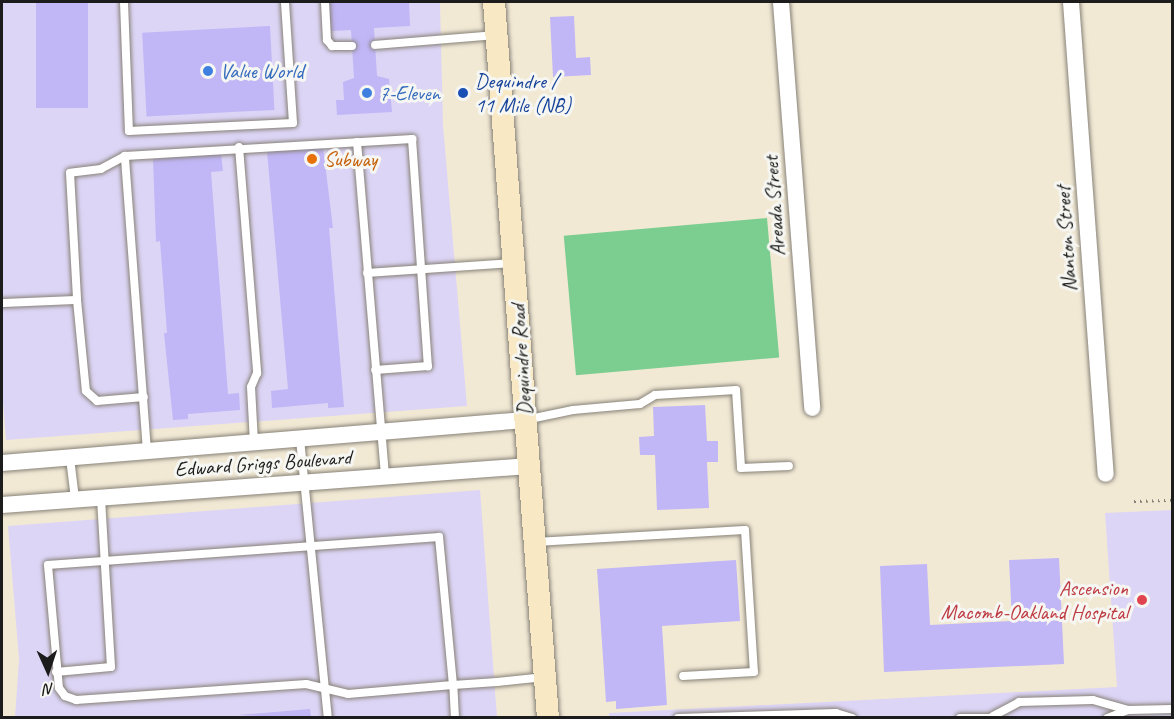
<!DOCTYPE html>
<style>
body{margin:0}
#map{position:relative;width:1174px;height:719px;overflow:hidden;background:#f2e9d5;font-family:Caveat,sans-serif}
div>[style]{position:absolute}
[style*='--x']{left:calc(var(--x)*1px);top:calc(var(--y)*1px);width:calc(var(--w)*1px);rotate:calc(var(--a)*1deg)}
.built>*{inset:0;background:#ddd5f6}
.green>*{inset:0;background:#7bce90;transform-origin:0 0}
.building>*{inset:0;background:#c1b6f6;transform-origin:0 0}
.path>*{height:3px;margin-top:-1.5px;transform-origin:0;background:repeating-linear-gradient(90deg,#878278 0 1.5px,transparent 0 6px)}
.roads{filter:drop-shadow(0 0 2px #878278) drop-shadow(0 0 2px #878278)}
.lane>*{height:8px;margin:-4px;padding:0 4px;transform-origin:4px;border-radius:4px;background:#fff}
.street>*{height:16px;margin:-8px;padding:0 8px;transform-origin:8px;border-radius:8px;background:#fff}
.secondary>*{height:22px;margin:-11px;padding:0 11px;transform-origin:11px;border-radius:11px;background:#f8e8c3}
.dots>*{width:16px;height:16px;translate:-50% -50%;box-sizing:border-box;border:3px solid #f6f6f2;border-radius:50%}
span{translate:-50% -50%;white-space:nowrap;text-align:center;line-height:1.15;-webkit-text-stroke:6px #f6f6f2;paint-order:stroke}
.shop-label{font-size:21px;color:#366cbe}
.left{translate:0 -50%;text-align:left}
.transit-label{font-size:21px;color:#164399}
.food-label{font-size:21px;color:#c56008}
.street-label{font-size:21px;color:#1c1c1c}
.health-label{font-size:21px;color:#be3a42}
.right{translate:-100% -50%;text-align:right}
.frame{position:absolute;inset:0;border:3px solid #1c1c1c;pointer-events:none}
.north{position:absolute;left:18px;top:641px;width:60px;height:60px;-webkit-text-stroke:4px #f6f6f2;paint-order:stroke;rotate:177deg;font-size:16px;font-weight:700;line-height:24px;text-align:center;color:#1c1c1c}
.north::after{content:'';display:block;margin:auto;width:21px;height:27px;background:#1c1c1c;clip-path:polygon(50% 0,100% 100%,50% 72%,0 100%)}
</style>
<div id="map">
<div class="built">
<div style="clip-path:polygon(2px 2px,440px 2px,443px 125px,467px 406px,6px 440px,2px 390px)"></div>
<div style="clip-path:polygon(480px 490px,497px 717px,15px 717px,19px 659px,8px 526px)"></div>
<div style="clip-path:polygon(1172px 510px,1172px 717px,609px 718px,609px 713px,1117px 687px,1105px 513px)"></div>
</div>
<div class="green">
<div style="left:767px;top:218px;width:140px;height:204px;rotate:85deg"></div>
</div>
<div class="building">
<div style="left:36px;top:2px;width:52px;height:106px"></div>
<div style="clip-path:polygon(329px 2px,409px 2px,410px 26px,374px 28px,377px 76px,389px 79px,392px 112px,337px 115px,336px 100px,344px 100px,343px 82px,354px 78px,351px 30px,331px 31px)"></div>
<div style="clip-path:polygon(574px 16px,576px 58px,590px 57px,591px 75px,553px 77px,550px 17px)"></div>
<div style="left:270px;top:26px;width:84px;height:128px;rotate:87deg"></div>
<div style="clip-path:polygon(323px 147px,333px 228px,329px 228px,344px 407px,328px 408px,328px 403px,272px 408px,271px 391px,288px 389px,267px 151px)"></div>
<div style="clip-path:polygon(221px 154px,223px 171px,211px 172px,228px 394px,239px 393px,240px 410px,188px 414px,188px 419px,173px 420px,164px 333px,167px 333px,160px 241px,156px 242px,153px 159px)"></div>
<div style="clip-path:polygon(705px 405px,707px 441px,718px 441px,718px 462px,707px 462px,709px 508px,657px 510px,655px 455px,640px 455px,639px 437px,654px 436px,653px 407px)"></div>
<div style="clip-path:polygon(1059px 558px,1064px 664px,884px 672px,880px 566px,927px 564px,930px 625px,1012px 621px,1009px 560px)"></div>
<div style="clip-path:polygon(736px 560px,740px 621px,662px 626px,667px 705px,616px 709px,616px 701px,606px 702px,597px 569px)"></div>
<div style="clip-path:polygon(310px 709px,311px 718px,238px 715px)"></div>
</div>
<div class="path">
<div style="--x:1134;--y:501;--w:38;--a:-2"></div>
</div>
<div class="roads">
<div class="lane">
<div style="--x:124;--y:2;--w:129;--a:87.8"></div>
<div style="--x:129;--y:131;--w:164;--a:-2.8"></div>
<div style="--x:293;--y:123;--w:121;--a:-93.8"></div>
<div style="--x:325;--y:2;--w:38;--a:87"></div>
<div style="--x:327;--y:40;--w:8;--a:50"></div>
<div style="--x:332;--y:46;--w:20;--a:0"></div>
<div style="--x:375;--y:45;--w:121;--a:-4.7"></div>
<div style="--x:357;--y:142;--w:335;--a:85.2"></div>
<div style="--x:239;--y:147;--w:227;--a:85.4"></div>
<div style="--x:257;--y:373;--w:15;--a:113"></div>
<div style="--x:251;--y:387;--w:56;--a:86.9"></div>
<div style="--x:125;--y:156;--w:27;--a:152"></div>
<div style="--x:101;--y:169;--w:31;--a:173"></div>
<div style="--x:70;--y:173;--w:127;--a:86.8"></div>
<div style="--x:77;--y:300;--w:91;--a:84.4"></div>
<div style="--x:86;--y:391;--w:15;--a:42"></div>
<div style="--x:97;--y:401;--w:47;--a:-4.9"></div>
<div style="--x:367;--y:273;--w:146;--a:-3.9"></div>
<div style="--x:2;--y:303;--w:75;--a:-2.3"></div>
<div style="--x:525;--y:420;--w:49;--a:-11.8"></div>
<div style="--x:573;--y:410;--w:67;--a:-5.1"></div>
<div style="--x:640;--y:404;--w:17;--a:-31"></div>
<div style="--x:655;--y:395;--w:81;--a:-3.5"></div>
<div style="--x:736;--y:390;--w:78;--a:86.3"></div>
<div style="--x:741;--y:468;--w:48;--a:-2.4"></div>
<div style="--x:300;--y:439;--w:280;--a:84.3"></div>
<div style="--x:147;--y:451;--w:296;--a:-94.3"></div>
<div style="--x:125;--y:156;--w:288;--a:-3.4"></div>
<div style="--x:412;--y:139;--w:228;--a:86"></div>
<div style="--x:428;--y:366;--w:53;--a:175.7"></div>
<div style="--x:70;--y:458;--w:41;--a:83"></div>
<div style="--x:535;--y:542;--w:210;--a:-3.3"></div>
<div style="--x:745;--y:530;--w:142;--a:86.4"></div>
<div style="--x:754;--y:672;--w:71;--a:176.8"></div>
<div style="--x:56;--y:672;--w:55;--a:-5.2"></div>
<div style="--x:111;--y:667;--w:170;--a:-93.4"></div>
<div style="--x:1128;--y:710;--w:44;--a:-1.3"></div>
<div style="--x:993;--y:716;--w:30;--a:-28"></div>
<div style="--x:1019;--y:702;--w:74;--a:-1.5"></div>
<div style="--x:1093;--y:700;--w:36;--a:16"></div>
<div style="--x:1128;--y:710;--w:22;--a:159"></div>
<div style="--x:455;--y:718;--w:33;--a:-93"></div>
<div style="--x:453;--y:685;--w:149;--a:-95.4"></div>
<div style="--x:439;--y:537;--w:392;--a:175.9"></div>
<div style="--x:48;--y:565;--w:123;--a:84.9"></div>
<div style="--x:59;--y:688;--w:10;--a:53"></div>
<div style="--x:65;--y:696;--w:12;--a:20"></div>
<div style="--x:76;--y:700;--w:231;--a:-4"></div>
<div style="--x:306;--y:684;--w:43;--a:13.4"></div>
<div style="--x:348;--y:694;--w:105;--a:-4.9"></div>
<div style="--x:453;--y:685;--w:44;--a:-3.9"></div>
<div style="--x:497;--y:682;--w:48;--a:-5.9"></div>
<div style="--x:678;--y:718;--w:158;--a:-1.8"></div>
<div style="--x:836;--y:713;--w:17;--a:17"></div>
<div style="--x:960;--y:718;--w:36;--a:0"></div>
</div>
<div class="street">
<div style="--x:781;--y:2;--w:407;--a:85.6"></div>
<div style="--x:1071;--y:2;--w:473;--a:85.8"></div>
<div style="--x:2;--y:463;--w:525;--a:-4.7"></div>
<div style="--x:2;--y:505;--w:528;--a:-4.23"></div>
</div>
<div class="secondary">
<div style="--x:494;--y:2;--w:718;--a:85.69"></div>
</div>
</div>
<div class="dots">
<div style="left:208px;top:71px;background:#3f7fe0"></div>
<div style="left:367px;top:93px;background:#3f7fe0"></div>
<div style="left:463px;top:93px;background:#1a4fb4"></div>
<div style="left:312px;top:159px;background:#e8710a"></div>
<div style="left:1142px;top:600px;background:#e0444e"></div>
</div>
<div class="shop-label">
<span class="left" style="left:220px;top:71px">Value World</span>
<span class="left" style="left:379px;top:93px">7-Eleven</span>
</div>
<div class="transit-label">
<span class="left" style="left:475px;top:93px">Dequindre /<br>11 Mile (NB)</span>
</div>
<div class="food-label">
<span class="left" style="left:324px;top:159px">Subway</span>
</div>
<div class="street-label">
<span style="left:774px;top:206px;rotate:-94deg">Areada Street</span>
<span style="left:1066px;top:239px;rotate:-94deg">Nanton Street</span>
<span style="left:521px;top:360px;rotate:-94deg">Dequindre Road</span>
<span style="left:263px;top:463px;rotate:-4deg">Edward Griggs Boulevard</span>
</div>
<div class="health-label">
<span class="right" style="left:1128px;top:600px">Ascension<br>Macomb-Oakland Hospital</span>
</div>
<div class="frame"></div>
<div class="north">N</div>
</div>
